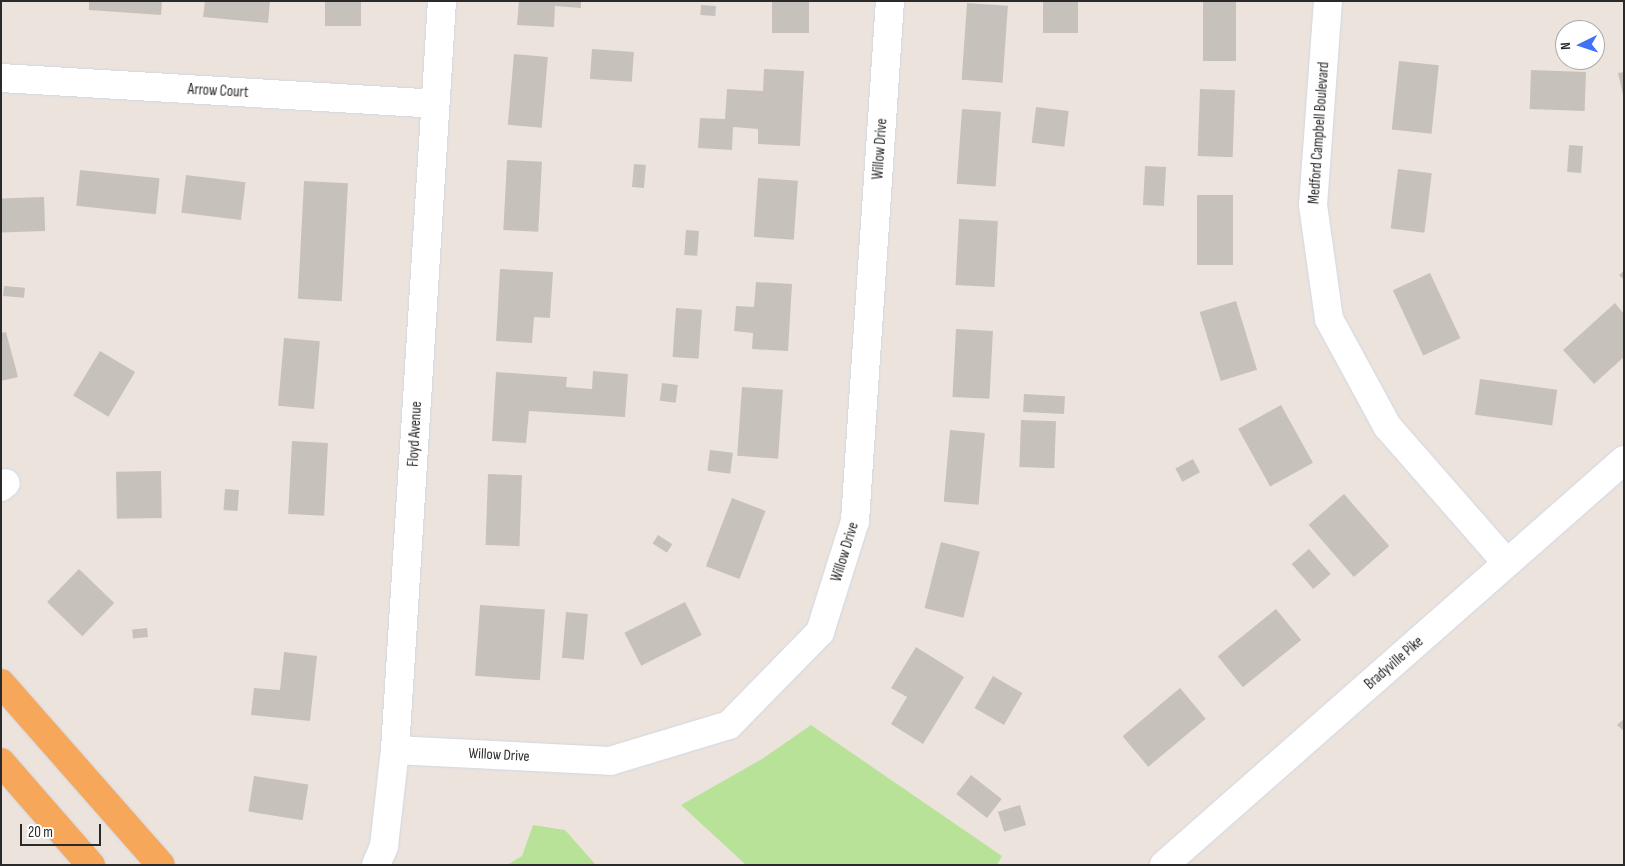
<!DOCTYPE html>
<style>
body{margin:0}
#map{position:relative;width:1625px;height:866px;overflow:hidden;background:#ece4dc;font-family:"Sofia Sans Condensed",sans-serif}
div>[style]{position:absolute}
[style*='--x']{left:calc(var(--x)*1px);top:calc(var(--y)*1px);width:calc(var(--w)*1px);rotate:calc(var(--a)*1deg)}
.green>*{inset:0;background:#b9e299}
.building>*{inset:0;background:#c7c1bc;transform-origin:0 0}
.roads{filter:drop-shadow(0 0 1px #d1d6e3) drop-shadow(0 0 1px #d1d6e3)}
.minor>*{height:28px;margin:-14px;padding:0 14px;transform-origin:14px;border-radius:14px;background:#fff}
.secondary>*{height:28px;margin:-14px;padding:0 14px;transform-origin:14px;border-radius:14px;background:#fff}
.trunk>*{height:28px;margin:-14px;padding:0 14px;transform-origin:14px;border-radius:14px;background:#f6a75a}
span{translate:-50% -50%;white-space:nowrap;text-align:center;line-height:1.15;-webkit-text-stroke:4px #fff;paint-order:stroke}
.street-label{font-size:15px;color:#2a2a2a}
.frame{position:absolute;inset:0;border:2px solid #2a2a2a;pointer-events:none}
.north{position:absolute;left:1555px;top:20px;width:50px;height:50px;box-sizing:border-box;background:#fff;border:1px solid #aaa;border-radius:50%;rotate:266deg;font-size:14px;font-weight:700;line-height:20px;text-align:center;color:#2a2a2a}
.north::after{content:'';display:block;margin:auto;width:18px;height:22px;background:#3e72f7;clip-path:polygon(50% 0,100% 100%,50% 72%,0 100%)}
.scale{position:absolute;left:20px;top:824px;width:81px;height:22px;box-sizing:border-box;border:2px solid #2a2a2a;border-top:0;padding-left:6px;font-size:15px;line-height:18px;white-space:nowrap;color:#2a2a2a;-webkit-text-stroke:4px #fff;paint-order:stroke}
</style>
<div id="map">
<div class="green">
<div style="clip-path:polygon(811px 725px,1002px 856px,997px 865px,746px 865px,681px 805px,762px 759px)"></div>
<div style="clip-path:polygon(533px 825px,565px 830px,596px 865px,507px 865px,522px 856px)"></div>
</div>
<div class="building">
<div style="clip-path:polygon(89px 1px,162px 1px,161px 15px,89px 10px)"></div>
<div style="clip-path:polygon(205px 1px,270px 1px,268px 23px,203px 17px)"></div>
<div style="left:325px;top:1px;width:36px;height:25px"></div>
<div style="clip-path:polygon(519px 1px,581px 1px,581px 8px,555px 6px,554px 27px,517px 25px)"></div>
<div style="left:772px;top:1px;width:37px;height:32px"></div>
<div style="left:1043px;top:1px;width:35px;height:32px"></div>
<div style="left:1203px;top:1px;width:33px;height:60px"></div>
<div style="left:967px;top:3px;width:41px;height:77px;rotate:4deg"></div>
<div style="left:701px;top:5px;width:15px;height:10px;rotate:4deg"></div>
<div style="left:592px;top:49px;width:42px;height:30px;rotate:4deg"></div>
<div style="left:514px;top:54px;width:34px;height:71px;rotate:5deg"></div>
<div style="left:1399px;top:61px;width:40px;height:69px;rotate:6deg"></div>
<div style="clip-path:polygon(764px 69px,804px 71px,800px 146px,758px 144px,758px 129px,733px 127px,732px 150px,698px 148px,700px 118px,725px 119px,727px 89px,763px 91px)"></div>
<div style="left:1531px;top:70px;width:55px;height:39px;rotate:2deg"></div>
<div style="clip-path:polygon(1624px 72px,1624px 95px,1623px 95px,1618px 73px)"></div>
<div style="left:1200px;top:89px;width:35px;height:67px;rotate:2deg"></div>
<div style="left:1036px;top:107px;width:33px;height:36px;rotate:7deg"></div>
<div style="left:962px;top:109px;width:39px;height:75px;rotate:4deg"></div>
<div style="left:1569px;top:145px;width:14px;height:27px;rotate:4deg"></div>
<div style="left:507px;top:160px;width:35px;height:70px;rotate:3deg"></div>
<div style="left:634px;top:164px;width:12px;height:23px;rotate:5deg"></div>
<div style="left:1145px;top:166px;width:21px;height:39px;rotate:3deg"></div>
<div style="left:1398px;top:169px;width:34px;height:60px;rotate:7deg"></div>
<div style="left:80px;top:170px;width:80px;height:36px;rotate:6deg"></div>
<div style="left:186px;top:175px;width:60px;height:38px;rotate:7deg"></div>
<div style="left:758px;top:178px;width:40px;height:59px;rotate:4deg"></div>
<div style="left:304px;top:181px;width:44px;height:118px;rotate:3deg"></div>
<div style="left:1197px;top:195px;width:36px;height:70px"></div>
<div style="left:44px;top:197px;width:34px;height:43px;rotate:88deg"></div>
<div style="left:959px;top:219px;width:39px;height:66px;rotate:3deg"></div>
<div style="left:686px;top:230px;width:13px;height:25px;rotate:4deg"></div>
<div style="clip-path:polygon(500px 269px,553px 272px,550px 318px,534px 317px,532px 343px,496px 341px)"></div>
<div style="clip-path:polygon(1624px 271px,1624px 280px,1619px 275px)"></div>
<div style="left:1430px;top:273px;width:72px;height:41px;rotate:65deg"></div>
<div style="clip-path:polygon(756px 282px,792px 284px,788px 351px,752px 349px,753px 333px,734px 331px,736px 306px,754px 307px)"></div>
<div style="left:4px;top:286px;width:21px;height:10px;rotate:5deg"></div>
<div style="left:1236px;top:301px;width:72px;height:38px;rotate:73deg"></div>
<div style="clip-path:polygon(1615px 303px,1624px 314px,1624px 357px,1594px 384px,1563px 350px)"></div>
<div style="left:676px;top:308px;width:26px;height:49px;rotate:4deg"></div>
<div style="left:956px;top:329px;width:37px;height:68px;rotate:3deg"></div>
<div style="clip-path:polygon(6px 332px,18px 377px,1px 381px,1px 333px)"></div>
<div style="left:284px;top:338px;width:36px;height:68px;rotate:5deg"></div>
<div style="left:100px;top:351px;width:41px;height:52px;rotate:31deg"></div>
<div style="clip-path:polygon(593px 371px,628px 374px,625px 417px,529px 411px,526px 443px,492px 441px,496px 372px,567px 377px,566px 387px,592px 389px)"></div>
<div style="left:1480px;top:379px;width:78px;height:36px;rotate:8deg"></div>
<div style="left:662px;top:383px;width:16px;height:18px;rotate:7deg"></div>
<div style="left:742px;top:387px;width:41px;height:69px;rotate:4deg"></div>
<div style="left:1024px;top:394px;width:41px;height:18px;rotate:3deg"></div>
<div style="left:1281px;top:405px;width:66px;height:49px;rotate:61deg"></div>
<div style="left:1021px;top:420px;width:35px;height:47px;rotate:2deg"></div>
<div style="left:950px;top:430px;width:35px;height:72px;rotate:5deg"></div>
<div style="left:292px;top:441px;width:36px;height:73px;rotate:3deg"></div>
<div style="left:710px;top:450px;width:23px;height:21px;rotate:7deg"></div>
<div style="left:1193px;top:459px;width:15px;height:20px;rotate:62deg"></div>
<div style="left:161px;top:471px;width:47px;height:45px;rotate:89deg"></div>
<div style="left:488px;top:474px;width:34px;height:71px;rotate:2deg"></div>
<div style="left:225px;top:489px;width:14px;height:21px;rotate:4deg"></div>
<div style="left:1344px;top:494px;width:69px;height:47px;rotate:49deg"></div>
<div style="left:732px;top:498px;width:36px;height:73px;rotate:21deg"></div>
<div style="left:658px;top:535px;width:17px;height:10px;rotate:33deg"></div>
<div style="left:941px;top:542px;width:40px;height:68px;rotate:14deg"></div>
<div style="left:1309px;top:549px;width:33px;height:23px;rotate:49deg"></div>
<div style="left:79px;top:569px;width:49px;height:46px;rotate:44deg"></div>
<div style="left:685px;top:602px;width:37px;height:68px;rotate:63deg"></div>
<div style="left:480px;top:605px;width:65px;height:71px;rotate:4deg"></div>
<div style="left:1276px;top:609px;width:40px;height:75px;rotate:51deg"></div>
<div style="left:566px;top:612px;width:22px;height:46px;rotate:5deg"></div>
<div style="left:147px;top:628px;width:9px;height:15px;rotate:84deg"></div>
<div style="clip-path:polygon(916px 647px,964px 677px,923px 744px,891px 724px,907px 697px,891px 688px)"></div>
<div style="clip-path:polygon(284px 652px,317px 656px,310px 721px,251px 715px,254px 688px,280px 690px)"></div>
<div style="left:993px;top:676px;width:34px;height:37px;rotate:30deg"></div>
<div style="left:1180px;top:688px;width:40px;height:75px;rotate:50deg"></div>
<div style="clip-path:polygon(1624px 719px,1624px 731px,1617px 725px)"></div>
<div style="left:971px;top:775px;width:39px;height:24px;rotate:38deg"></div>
<div style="left:254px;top:776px;width:55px;height:36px;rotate:9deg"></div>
<div style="left:1020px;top:805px;width:21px;height:23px;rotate:73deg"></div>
</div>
<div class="roads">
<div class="minor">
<div style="--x:1328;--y:1;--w:205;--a:94.2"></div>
<div style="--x:1313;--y:205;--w:115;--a:82"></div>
<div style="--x:1329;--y:319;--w:122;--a:61.5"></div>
<div style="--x:1387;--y:426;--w:182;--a:48.8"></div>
<div style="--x:1;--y:78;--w:435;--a:3.4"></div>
<div style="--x:1;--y:487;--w:6;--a:-39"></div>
<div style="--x:395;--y:750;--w:215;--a:2.9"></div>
<div style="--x:610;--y:761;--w:124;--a:-16.8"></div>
<div style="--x:729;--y:725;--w:130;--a:-45.6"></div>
<div style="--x:820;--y:632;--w:116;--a:-72.5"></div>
<div style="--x:855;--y:521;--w:521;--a:-86.15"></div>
<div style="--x:376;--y:865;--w:21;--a:-67"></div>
<div style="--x:384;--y:846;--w:97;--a:-83.5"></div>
<div style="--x:395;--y:750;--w:750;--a:-86.41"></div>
</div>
<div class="secondary">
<div style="--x:1164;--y:865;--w:613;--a:-41.36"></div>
</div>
<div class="trunk">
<div style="--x:1;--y:683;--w:242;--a:48.7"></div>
<div style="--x:1;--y:762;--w:137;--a:48.9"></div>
</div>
</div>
<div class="street-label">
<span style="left:218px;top:91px;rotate:3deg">Arrow Court</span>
<span style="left:1319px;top:133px;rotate:-86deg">Medford Campbell Boulevard</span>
<span style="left:880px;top:149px;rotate:-86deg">Willow Drive</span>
<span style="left:415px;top:434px;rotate:-87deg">Floyd Avenue</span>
<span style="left:845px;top:552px;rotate:-73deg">Willow Drive</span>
<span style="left:1394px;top:663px;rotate:-41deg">Bradyville Pike</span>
<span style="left:499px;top:755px;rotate:3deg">Willow Drive</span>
</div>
<div class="frame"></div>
<div class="north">N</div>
<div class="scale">20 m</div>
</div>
